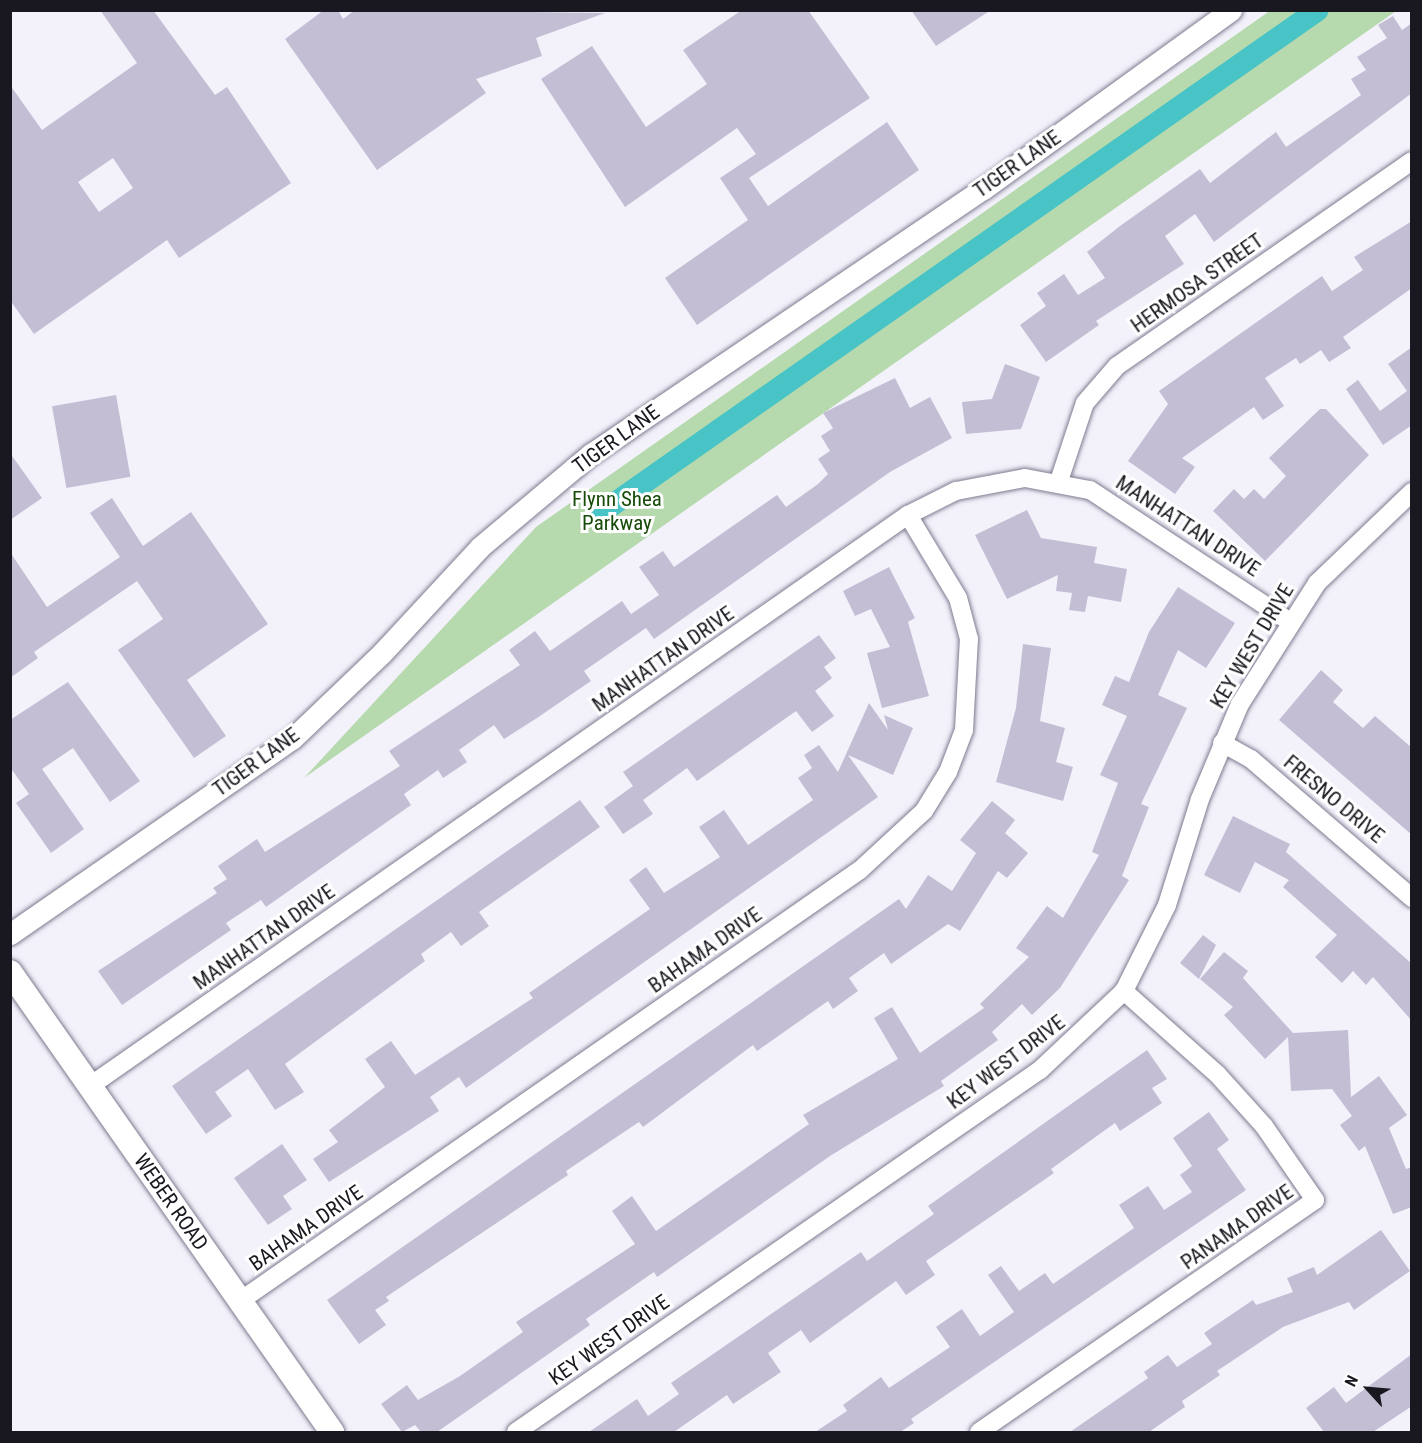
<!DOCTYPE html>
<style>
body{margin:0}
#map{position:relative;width:1422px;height:1443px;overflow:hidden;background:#f3f2fb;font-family:"Roboto Condensed",sans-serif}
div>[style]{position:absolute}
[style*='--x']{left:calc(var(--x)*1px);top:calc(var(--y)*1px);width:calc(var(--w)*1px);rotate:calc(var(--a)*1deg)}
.green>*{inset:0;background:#b6d9ae}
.canal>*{height:22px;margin:-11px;padding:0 11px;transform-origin:11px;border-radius:11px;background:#49c4c6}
.building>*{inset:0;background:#c4bed5;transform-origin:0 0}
.roads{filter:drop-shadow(0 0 2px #7e7b90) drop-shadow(0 0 2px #7e7b90)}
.minor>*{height:18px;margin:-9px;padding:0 9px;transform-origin:9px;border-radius:9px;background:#fff}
.tertiary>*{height:21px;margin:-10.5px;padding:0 10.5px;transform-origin:10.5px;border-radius:10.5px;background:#fff}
.secondary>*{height:24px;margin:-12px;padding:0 12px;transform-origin:12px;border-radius:12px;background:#fff}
span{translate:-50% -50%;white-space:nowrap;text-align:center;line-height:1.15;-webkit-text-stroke:6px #fff;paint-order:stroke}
.street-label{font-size:21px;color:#191820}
.park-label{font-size:21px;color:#174b08}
.frame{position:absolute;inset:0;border:12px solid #191820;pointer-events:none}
.north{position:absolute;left:1338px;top:1359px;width:60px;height:60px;-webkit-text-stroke:4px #fff;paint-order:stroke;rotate:296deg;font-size:16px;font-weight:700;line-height:24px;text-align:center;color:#191820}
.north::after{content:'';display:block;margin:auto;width:21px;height:27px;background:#191820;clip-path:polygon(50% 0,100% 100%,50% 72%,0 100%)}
</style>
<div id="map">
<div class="green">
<div style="clip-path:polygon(1271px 10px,1396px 11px,304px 778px,536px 527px)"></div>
</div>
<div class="canal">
<div style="--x:598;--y:515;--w:879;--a:-35.05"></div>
</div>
<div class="building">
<div style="clip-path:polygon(evenodd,100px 10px,153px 10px,215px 95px,227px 87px,291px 183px,179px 258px,167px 240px,34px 334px,10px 300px,10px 85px,42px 130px,137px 63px,100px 10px,113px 158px,133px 188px,99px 212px,78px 182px,113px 158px)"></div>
<div style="clip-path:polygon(324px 10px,338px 10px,343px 19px,355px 10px,605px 13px,536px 38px,542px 56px,476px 79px,486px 93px,377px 170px,285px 39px)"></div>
<div style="clip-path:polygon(742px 10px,808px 10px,870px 98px,749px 178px,768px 206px,887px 122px,919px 170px,697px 325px,665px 278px,748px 220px,720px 178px,756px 154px,737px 128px,625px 207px,541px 79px,592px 46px,646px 127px,707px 84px,683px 50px)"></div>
<div style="clip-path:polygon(911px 10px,991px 10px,936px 46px)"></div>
<div style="clip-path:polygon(1393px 16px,1402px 30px,1412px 23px,1412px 93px,1214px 242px,1195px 214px,1165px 236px,1184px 264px,1096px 321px,1099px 325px,1046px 362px,1020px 325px,1046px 306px,1037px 293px,1064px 274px,1078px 295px,1105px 278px,1087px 252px,1120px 226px,1200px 169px,1210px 183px,1276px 132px,1286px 147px,1361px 95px,1351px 79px,1366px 70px,1357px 57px,1387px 38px,1378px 25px)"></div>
<div style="clip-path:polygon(1412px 221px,1412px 288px,1343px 337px,1351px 348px,1329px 362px,1321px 350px,1300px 364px,1296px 358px,1265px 378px,1284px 406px,1263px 420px,1254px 407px,1182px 458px,1195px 467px,1175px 494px,1128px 461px,1168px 404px,1159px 391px,1322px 276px,1332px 291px,1363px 270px,1354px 257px)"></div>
<div style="clip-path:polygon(1412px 347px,1412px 425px,1383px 445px,1346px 389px,1358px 380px,1380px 411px,1407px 391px,1388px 364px)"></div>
<div style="clip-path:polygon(1005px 364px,1040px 377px,1021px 429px,966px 434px,962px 402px,992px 399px)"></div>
<div style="clip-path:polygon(895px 378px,910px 408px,930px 397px,952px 438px,890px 472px,654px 639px,646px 628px,584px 671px,591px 681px,537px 718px,504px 739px,494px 725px,459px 750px,467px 762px,443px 778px,438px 770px,404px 794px,411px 805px,266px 907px,261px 900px,226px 923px,231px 930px,122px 1005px,98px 971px,217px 893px,213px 888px,227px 879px,218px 866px,257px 839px,265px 852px,400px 766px,389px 751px,520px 665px,509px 650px,535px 631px,550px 651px,622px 601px,631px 614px,659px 595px,639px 567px,663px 551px,674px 567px,777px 495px,786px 507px,818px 484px,828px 474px,818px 459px,830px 451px,821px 436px,833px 428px,823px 413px)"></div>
<div style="left:116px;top:395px;width:83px;height:65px;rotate:80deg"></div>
<div style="clip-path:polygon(1320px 409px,1326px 409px,1369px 455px,1265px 561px,1213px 511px,1234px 489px,1244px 499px,1254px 489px,1264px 499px,1286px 476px,1269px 458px)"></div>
<div style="clip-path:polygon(10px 453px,42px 498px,10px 520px)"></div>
<div style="clip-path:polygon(112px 498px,143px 546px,191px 512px,268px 624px,187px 680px,226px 736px,194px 758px,118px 650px,163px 619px,137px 581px,34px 652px,38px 658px,10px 678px,10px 552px,47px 607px,120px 557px,90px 513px)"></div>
<div style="clip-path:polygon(1027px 510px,1041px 538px,1097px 547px,1094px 563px,1127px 569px,1121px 602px,1088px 596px,1085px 612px,1069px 610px,1072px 593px,1056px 591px,1058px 575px,1007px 599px,975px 535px)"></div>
<div style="clip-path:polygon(889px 567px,915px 618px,908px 622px,929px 696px,882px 708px,867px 653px,890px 647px,871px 609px,855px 616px,843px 591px)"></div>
<div style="clip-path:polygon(1178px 587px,1235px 623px,1206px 668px,1178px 650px,1158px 695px,1187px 708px,1141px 804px,1149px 807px,1122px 876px,1129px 880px,1060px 988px,1032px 1015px,1022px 1004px,992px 1032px,998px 1040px,941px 1081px,944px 1086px,830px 1156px,657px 1277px,654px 1272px,586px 1319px,590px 1325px,437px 1432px,421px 1432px,415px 1425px,402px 1432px,381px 1404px,407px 1385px,418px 1400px,460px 1376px,523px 1332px,516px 1322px,635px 1244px,612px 1211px,632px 1196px,656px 1231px,809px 1124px,803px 1115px,898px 1059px,874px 1018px,892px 1007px,920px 1053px,984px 1008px,980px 1004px,1029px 957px,1016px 948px,1047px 906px,1063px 918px,1099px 855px,1092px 852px,1118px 783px,1100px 775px,1127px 716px,1102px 705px,1115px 676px,1129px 682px,1149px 632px)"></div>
<div style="clip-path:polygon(819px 635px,836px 658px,824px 667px,832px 678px,815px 691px,834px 716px,812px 732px,796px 711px,697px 781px,687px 768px,643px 800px,653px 814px,623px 834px,604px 807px,633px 786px,623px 772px)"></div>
<div style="clip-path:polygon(1023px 644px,1051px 648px,1040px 721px,1065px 728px,1056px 762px,1073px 767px,1063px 801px,996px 782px,1016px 708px)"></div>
<div style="clip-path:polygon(1321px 670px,1343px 690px,1333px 702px,1363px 728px,1375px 716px,1412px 748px,1412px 835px,1279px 720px)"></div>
<div style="clip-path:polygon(68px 682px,140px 781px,110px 802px,73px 748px,42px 769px,84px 829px,51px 853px,16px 803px,29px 794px,10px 767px,10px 720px)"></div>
<div style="clip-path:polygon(869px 703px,888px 730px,884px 715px,913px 728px,893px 775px,848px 755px,878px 797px,466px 1088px,459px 1077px,430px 1097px,439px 1111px,329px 1182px,313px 1159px,338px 1142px,329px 1130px,385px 1087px,365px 1059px,391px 1041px,415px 1075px,533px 998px,529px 993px,650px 909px,629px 880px,646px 867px,664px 893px,720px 857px,699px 827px,724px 810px,748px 845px,813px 800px,798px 778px,812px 768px,804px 755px,819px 745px,838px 772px)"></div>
<div style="clip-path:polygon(580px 800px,600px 827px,479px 912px,489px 926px,461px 946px,451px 932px,421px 954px,425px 961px,285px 1064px,304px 1092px,275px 1110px,248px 1069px,215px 1092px,232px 1116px,206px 1134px,172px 1086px)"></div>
<div style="clip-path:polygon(992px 801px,1015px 820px,1005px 833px,1028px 853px,1007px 878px,998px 871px,960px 931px,948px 924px,891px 964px,884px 953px,849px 978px,858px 991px,833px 1009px,828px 1001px,757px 1051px,753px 1045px,643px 1127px,639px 1122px,566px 1171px,568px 1175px,386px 1297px,389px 1301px,375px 1310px,386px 1325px,359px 1344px,327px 1300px,899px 899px,906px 909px,928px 875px,952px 891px,976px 853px,960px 840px)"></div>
<div style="clip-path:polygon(1233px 816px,1290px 844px,1286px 852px,1412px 964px,1412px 1021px,1373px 977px,1366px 985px,1353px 971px,1342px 983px,1315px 957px,1337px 935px,1283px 887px,1289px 880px,1255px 862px,1240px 893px,1204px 875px)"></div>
<div style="clip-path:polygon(1203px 935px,1216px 945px,1199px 979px,1180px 963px)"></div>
<div style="clip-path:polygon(1224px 952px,1248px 971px,1243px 978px,1293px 1033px,1348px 1030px,1351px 1097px,1379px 1076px,1407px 1115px,1389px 1128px,1406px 1169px,1412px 1167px,1412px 1207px,1393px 1214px,1365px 1146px,1359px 1151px,1340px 1125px,1352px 1116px,1332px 1089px,1291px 1091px,1288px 1037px,1265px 1059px,1224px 1015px,1233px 1007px,1200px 979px)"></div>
<div style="clip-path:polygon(1147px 1050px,1167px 1079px,1152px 1088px,1162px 1103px,1120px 1131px,1115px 1123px,1051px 1169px,1054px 1173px,926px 1261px,935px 1275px,906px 1295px,896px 1281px,810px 1343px,801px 1330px,768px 1353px,781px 1372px,733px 1404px,727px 1395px,674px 1432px,589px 1432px,637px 1399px,648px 1416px,679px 1394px,671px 1383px,861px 1252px,867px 1261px,934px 1214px,928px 1206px)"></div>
<div style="clip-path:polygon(1209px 1112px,1229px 1140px,1217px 1149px,1246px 1190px,911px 1419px,914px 1423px,900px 1432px,815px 1432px,847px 1411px,843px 1405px,881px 1377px,889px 1388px,950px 1347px,936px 1327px,962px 1309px,980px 1336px,1014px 1312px,988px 1275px,1001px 1266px,1019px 1291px,1045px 1273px,1053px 1284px,1134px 1228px,1119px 1205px,1148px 1186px,1164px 1210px,1192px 1192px,1180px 1175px,1192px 1166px,1173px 1138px)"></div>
<div style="clip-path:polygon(282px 1144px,307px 1180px,283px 1196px,292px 1209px,268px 1225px,234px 1178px)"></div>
<div style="clip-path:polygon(1381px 1230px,1410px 1271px,1354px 1310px,1349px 1302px,1283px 1327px,1217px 1371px,1220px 1375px,1182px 1401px,1185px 1407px,1149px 1432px,1070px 1432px,1148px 1378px,1144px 1372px,1168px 1355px,1177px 1367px,1212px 1344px,1204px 1333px,1253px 1300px,1256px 1305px,1293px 1292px,1287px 1278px,1314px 1267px,1317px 1275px)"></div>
<div style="clip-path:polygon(1412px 1354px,1412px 1406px,1373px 1432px,1324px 1432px,1306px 1408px,1334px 1387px,1346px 1403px)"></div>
</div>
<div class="roads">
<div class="minor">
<div style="--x:1059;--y:481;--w:82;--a:-71.6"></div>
<div style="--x:1085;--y:403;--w:49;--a:-49.1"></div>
<div style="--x:1117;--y:366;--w:359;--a:-34.8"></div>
<div style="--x:1222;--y:743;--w:33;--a:29"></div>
<div style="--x:1251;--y:759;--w:213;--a:40.8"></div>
<div style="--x:90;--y:1086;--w:998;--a:-34.92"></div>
<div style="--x:908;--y:515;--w:54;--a:-26.6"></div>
<div style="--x:956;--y:491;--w:70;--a:-10.7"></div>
<div style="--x:1025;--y:478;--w:66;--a:10.5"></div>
<div style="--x:1090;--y:490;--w:240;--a:33.4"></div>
<div style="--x:240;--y:1301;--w:755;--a:-34.81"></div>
<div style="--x:860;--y:870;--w:87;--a:-42.7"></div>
<div style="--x:924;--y:811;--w:46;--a:-58.4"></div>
<div style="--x:948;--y:772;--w:45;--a:-69.1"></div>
<div style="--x:964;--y:730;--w:91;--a:-86.9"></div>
<div style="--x:969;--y:639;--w:42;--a:-105"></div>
<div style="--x:958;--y:598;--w:97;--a:-121.1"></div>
<div style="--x:516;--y:1432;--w:637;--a:-34.64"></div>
<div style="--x:1040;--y:1070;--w:115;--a:-43.2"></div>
<div style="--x:1124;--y:991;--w:96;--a:-63.4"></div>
<div style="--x:1167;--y:905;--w:111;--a:-72.7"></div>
<div style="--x:1200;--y:799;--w:103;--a:-67.2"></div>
<div style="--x:1240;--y:704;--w:143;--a:-57.5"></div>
<div style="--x:1317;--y:583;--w:132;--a:-43.8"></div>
<div style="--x:979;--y:1432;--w:408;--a:-34.6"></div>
<div style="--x:1315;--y:1200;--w:90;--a:-124.6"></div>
<div style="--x:1264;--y:1126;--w:70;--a:-132.1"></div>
<div style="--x:1217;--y:1074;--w:125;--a:-138.3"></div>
</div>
<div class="tertiary">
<div style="--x:10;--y:934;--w:343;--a:-34.7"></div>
<div style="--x:292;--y:739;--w:124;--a:-43.7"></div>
<div style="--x:382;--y:653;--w:144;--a:-47.2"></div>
<div style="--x:480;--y:547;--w:145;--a:-40"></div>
<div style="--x:591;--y:454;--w:473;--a:-34.1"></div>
<div style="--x:983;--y:189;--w:306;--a:-35.8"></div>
</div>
<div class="secondary">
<div style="--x:10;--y:972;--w:562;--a:55.01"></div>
</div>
</div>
<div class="street-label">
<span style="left:1017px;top:164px;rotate:-35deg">TIGER LANE</span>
<span style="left:1197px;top:283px;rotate:-35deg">HERMOSA STREET</span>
<span style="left:616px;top:439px;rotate:-36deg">TIGER LANE</span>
<span style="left:1188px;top:526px;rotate:33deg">MANHATTAN DRIVE</span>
<span style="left:1252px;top:646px;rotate:-59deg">KEY WEST DRIVE</span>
<span style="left:663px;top:659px;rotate:-35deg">MANHATTAN DRIVE</span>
<span style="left:256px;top:762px;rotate:-36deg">TIGER LANE</span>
<span style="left:1334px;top:799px;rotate:40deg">FRESNO DRIVE</span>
<span style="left:264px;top:937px;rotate:-35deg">MANHATTAN DRIVE</span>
<span style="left:705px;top:950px;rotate:-35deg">BAHAMA DRIVE</span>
<span style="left:1006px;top:1062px;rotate:-37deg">KEY WEST DRIVE</span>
<span style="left:171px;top:1202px;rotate:55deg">WEBER ROAD</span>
<span style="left:1237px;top:1227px;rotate:-35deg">PANAMA DRIVE</span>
<span style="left:306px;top:1228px;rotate:-35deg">BAHAMA DRIVE</span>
<span style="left:609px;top:1340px;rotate:-35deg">KEY WEST DRIVE</span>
</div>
<div class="park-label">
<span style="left:617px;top:511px">Flynn Shea<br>Parkway</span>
</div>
<div class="frame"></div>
<div class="north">N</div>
</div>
